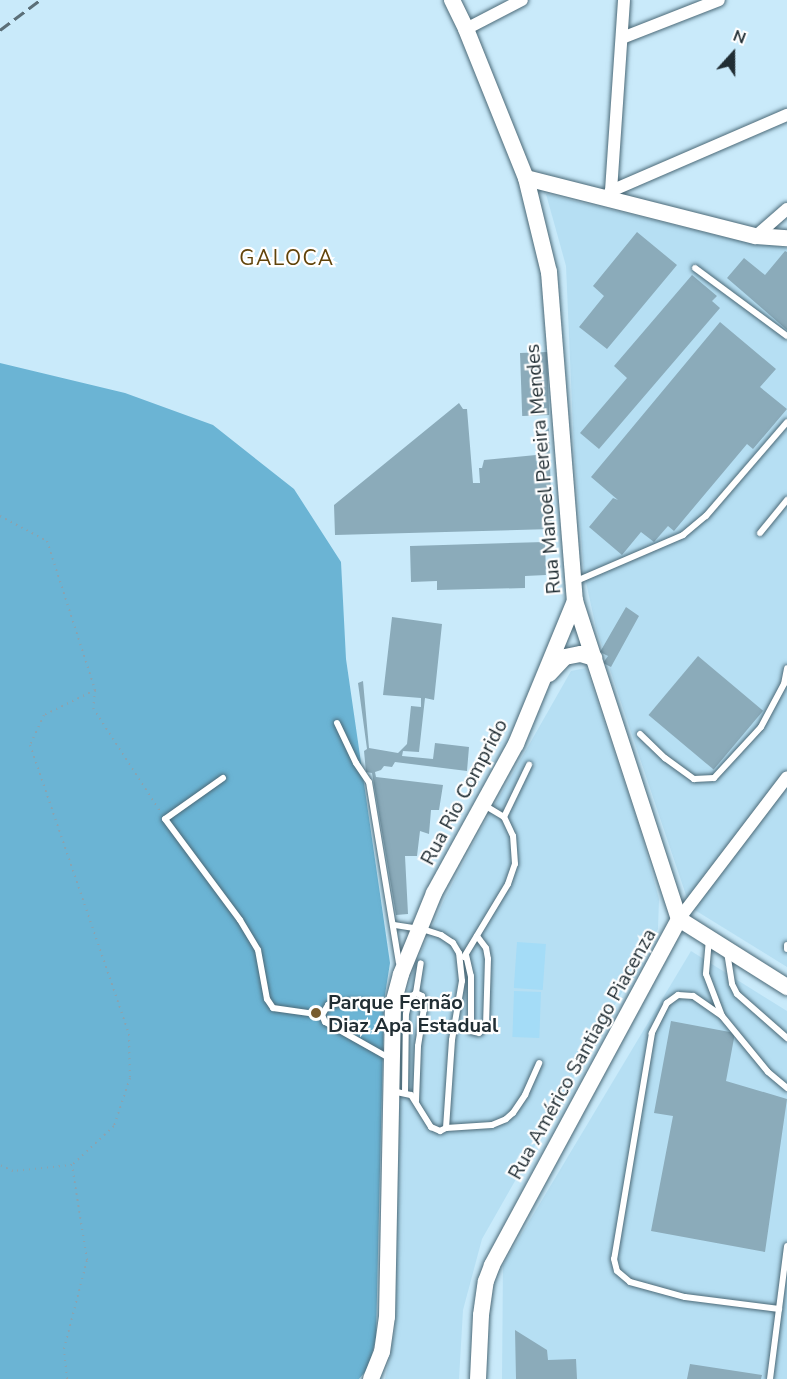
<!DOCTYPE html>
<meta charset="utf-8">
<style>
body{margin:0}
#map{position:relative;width:787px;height:1379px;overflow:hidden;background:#c9eafa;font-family:"Nunito Sans",sans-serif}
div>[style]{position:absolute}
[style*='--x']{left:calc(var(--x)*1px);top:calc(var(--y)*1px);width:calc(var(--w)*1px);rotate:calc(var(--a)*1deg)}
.built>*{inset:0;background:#b6dff3}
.green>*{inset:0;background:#a4dcf7;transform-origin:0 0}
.forest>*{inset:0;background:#6bb4d4}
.building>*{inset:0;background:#8babba;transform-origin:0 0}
.path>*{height:2px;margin-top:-1px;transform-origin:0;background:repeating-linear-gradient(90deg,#8aa3b0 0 1.5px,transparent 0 6px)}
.roads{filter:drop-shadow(0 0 2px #4b6977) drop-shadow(0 0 2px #4b6977)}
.lane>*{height:6px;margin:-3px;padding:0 3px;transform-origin:3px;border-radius:3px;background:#fff}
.street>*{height:12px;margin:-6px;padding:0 6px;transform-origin:6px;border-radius:6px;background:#fff}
.secondary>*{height:16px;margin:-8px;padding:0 8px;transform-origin:8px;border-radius:8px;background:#fff}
.rail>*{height:3px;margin-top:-1.5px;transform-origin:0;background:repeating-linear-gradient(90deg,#5b6f78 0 12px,transparent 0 18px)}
.dots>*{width:16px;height:16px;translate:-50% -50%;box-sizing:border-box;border:3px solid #fff;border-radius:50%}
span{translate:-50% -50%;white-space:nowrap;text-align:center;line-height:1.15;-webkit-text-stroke:4.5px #fff;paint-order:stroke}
.street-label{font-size:20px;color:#212e34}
.poi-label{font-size:20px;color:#212e34;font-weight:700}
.left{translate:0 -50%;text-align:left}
.neighbourhood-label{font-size:21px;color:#61440a;letter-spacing:1.5px}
.north{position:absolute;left:703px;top:24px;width:60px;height:60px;-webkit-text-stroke:4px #fff;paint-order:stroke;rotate:21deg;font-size:16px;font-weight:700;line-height:24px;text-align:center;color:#212e34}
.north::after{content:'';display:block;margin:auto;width:21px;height:27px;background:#212e34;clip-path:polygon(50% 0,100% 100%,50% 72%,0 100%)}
</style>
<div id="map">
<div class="built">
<div style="clip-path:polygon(546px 194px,727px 238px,787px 248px,787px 967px,690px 907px,596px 628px,584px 573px,574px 451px,566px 266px)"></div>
<div style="clip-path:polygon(586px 668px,640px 829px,659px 899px,658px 929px,482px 1239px,463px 1310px,459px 1379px,385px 1379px,395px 1330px,400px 1015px,414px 968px,445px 898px,480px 831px,571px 671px)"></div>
<div style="clip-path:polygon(691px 951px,787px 1011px,787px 1379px,502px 1379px,503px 1265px)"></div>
</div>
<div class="green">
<div style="left:517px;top:942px;width:29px;height:46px;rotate:4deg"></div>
<div style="left:514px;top:991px;width:27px;height:46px;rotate:2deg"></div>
</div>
<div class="forest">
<div style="clip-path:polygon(0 363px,125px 393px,213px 425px,294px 489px,341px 562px,346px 659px,390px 963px,384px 1001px,376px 1337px,369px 1367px,359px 1379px,0 1379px)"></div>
</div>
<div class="building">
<div style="clip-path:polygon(637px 232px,677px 265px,607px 349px,579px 327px,604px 296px,593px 286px)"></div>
<div style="clip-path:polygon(785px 251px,787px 252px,787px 330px,727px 278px,744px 258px,765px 275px)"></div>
<div style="clip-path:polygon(692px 275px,717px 296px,712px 301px,720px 308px,599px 449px,580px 433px,627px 378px,614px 366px)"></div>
<div style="clip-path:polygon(720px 322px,776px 369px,760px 387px,787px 409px,753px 449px,747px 444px,674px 531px,668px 526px,654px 542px,641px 532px,622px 555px,589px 527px,613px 498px,618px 500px,591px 477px)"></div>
<div style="left:547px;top:352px;width:63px;height:27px;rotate:88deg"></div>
<div style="clip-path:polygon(459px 403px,463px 409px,467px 409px,473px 483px,480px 483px,479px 468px,482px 468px,484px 460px,536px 455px,537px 465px,548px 464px,548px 459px,537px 451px,536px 438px,549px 428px,552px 529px,335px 535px,334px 505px)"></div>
<div style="clip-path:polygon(545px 542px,546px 575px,525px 576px,525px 588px,437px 590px,437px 581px,411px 582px,410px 546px)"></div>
<div style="clip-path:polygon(626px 607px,639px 616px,611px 667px,603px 663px,608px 656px,600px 652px)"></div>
<div style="clip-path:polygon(392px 617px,442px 624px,434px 700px,425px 698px,419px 752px,403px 751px,402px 756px,433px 759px,435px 743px,469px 747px,467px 771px,395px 762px,392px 767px,384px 766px,381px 770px,375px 772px,376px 777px,443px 785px,439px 810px,431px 810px,429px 834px,420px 831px,417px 856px,405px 856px,408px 914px,396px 915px,372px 773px,366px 772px,364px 751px,367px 749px,358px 683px,363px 681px,369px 748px,398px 753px,407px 744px,411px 706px,421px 707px,421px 698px,383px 695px)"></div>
<div style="left:698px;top:656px;width:85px;height:77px;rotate:40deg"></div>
<div style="clip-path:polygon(671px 1021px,735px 1033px,726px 1081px,787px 1099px,765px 1252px,651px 1231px,673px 1116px,654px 1113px)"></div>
<div style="clip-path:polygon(515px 1330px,547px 1350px,548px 1360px,576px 1359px,577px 1379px,516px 1379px)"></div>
<div style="clip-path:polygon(690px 1364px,762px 1375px,761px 1379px,687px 1379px)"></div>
</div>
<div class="path">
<div style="--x:0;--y:516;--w:53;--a:28"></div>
<div style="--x:47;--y:541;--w:157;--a:72.1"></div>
<div style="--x:95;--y:690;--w:57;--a:153.9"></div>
<div style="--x:44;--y:715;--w:33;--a:115"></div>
<div style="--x:30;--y:745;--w:305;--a:71.1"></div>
<div style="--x:129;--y:1034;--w:44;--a:88.7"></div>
<div style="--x:130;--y:1078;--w:51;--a:108.4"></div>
<div style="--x:114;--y:1126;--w:57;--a:137.1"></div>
<div style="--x:72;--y:1165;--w:59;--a:174.2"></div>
<div style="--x:13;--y:1171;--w:14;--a:-155"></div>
<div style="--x:95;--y:690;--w:18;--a:96"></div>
<div style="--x:93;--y:708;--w:123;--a:57"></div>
<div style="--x:67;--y:1379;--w:30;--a:-96"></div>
<div style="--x:64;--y:1349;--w:92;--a:-75.5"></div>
<div style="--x:87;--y:1260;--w:96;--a:-99"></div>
</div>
<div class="roads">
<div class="lane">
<div style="--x:695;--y:268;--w:114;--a:36.5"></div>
<div style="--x:760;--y:533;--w:43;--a:-50.7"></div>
<div style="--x:574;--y:582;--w:119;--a:-23.3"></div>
<div style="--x:683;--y:535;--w:30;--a:-40"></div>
<div style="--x:706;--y:516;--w:124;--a:-49.2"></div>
<div style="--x:337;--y:723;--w:44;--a:64.6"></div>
<div style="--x:356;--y:763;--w:23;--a:56"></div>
<div style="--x:369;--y:782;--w:183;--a:80.6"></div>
<div style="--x:640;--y:734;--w:35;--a:44"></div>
<div style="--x:665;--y:758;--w:36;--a:36"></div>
<div style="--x:694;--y:779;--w:20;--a:-3"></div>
<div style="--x:714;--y:778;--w:69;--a:-47.3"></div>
<div style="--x:761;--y:727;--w:49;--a:-61.9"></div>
<div style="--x:784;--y:684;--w:16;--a:-79"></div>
<div style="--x:223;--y:778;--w:71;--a:144.7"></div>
<div style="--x:165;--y:819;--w:126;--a:53.4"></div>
<div style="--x:240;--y:920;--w:35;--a:59"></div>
<div style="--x:258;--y:950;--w:50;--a:79.6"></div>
<div style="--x:267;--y:999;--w:11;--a:56"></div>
<div style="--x:273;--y:1008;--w:49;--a:8.1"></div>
<div style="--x:504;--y:817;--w:58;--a:-64.3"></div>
<div style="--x:709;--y:939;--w:35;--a:95"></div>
<div style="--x:706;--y:974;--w:45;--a:69.1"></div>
<div style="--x:722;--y:1016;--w:72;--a:50.6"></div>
<div style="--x:768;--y:1072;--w:25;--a:40"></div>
<div style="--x:787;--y:945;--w:4;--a:90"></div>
<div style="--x:727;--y:952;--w:32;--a:81"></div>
<div style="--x:732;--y:984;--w:11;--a:63"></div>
<div style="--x:737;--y:994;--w:67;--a:41.3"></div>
<div style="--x:466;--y:955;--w:22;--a:77"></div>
<div style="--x:471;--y:976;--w:55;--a:90"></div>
<div style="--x:471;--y:1031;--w:8;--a:14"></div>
<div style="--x:479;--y:1033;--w:10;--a:-45"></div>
<div style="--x:486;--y:1026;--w:67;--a:-88.3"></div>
<div style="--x:488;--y:959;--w:11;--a:-100"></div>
<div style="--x:486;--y:948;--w:15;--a:-127"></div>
<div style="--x:464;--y:957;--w:85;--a:-58.9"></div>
<div style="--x:508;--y:884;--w:21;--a:-71"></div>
<div style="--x:515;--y:864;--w:28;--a:-94"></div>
<div style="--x:513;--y:836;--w:21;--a:-115"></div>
<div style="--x:504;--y:817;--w:23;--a:-149"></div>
<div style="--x:722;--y:1016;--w:35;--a:-145"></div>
<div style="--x:693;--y:996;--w:15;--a:-176"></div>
<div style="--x:678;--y:995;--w:14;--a:144"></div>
<div style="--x:667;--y:1003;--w:34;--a:117"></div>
<div style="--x:652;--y:1033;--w:229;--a:99.5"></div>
<div style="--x:614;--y:1259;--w:12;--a:76"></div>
<div style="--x:617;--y:1271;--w:17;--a:40"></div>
<div style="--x:630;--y:1282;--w:57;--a:15.3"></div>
<div style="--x:685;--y:1297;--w:95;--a:7.3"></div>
<div style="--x:389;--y:1058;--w:73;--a:-150.6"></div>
<div style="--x:325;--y:1022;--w:8;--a:-113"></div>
<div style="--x:322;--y:1015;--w:12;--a:-59"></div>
<div style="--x:328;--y:1005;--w:21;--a:-8"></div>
<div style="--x:349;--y:1002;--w:43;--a:2.7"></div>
<div style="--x:392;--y:1091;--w:19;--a:12"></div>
<div style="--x:411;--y:1095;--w:38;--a:58"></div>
<div style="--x:431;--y:1127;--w:10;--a:24"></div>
<div style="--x:440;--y:1131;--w:7;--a:-27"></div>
<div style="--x:446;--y:1128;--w:88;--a:-86.1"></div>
<div style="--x:452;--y:1040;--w:60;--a:-80.4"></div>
<div style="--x:462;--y:981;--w:28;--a:-96"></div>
<div style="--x:459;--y:953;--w:12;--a:-121"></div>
<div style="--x:453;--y:943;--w:14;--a:-146"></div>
<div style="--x:441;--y:935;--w:16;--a:-162"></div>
<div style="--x:426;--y:930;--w:31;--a:-171"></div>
<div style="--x:405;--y:1092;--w:78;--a:-89.3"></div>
<div style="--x:406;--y:1014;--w:16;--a:-76"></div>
<div style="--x:410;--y:998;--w:8;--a:-40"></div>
<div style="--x:416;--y:1101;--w:55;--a:-87.9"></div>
<div style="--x:418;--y:1046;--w:36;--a:-81"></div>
<div style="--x:424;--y:1010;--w:14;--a:-98"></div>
<div style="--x:422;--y:996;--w:7;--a:-153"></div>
<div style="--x:416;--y:993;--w:30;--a:-81"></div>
<div style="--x:446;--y:1128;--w:46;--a:-3.7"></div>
<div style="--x:492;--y:1125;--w:15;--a:-23"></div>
<div style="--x:506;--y:1119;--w:9;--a:-41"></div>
<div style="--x:513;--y:1113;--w:22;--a:-56"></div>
<div style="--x:525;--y:1095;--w:35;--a:-66"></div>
<div style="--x:770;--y:1379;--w:134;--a:-82.7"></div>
</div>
<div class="street">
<div style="--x:466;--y:29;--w:63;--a:-27.4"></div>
<div style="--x:622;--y:38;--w:104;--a:-21.4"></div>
<div style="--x:611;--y:191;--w:191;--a:-86.1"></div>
<div style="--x:605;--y:199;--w:10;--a:-53"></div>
<div style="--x:611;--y:191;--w:192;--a:-23.4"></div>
<div style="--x:756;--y:236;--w:41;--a:-41.1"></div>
<div style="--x:679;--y:919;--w:178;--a:-52.7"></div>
</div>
<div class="secondary">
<div style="--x:452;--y:0;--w:32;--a:64"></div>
<div style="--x:466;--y:29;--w:161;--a:68.1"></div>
<div style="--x:526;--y:178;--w:97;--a:76.3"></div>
<div style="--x:549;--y:272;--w:330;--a:85.5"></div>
<div style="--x:575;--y:601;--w:335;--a:71.9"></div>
<div style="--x:526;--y:178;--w:237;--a:14.2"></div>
<div style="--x:756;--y:236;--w:31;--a:4"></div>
<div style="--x:549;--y:674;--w:23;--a:-47"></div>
<div style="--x:565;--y:657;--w:16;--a:-11"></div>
<div style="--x:581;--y:654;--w:14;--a:17"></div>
<div style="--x:679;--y:919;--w:128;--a:32.2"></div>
<div style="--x:371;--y:1379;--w:29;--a:-68"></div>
<div style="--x:382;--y:1352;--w:35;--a:-82"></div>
<div style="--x:387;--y:1317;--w:313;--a:-88.9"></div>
<div style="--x:393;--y:1004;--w:31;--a:-75"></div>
<div style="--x:401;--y:974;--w:87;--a:-67.8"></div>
<div style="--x:434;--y:893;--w:170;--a:-61.2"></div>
<div style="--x:516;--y:744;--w:155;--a:-67.6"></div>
<div style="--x:478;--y:1379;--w:64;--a:-87.3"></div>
<div style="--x:481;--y:1315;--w:34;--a:-82"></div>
<div style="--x:486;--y:1281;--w:17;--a:-69"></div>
<div style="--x:492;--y:1265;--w:393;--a:-61.6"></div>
</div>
</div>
<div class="rail">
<div style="--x:0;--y:30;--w:50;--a:-36.9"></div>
</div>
<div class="dots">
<div style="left:316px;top:1013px;background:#785c2f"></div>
</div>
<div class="street-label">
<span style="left:543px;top:469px;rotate:-95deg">Rua Manoel Pereira Mendes</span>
<span style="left:464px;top:792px;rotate:-62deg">Rua Rio Comprido</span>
<span style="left:582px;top:1054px;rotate:-61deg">Rua Américo Santiago Piacenza</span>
</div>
<div class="poi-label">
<span class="left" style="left:328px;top:1014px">Parque Fernão<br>Diaz Apa Estadual</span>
</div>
<div class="neighbourhood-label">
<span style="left:287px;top:258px">GALOCA</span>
</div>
<div class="north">N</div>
</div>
